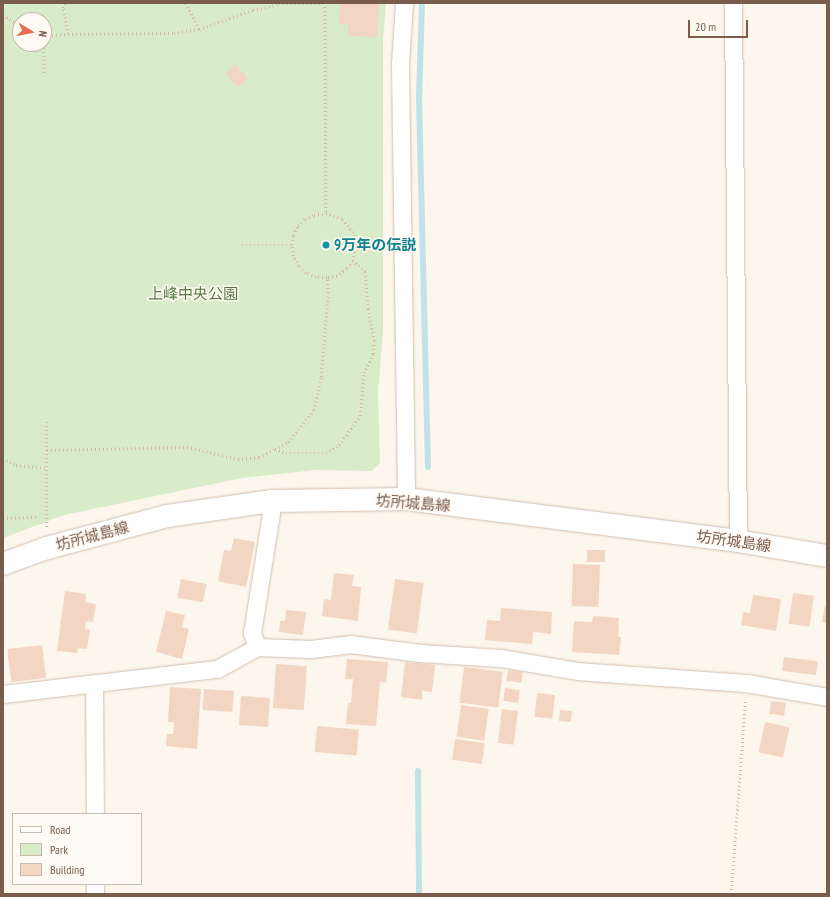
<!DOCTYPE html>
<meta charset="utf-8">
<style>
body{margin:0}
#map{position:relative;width:830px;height:897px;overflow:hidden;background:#fdf6ec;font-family:"PT Sans Narrow","Noto Sans JP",sans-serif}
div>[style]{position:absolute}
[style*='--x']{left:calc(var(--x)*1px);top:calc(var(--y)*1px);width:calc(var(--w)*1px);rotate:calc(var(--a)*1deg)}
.green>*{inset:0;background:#d8ecc9}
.stream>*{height:6px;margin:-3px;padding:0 3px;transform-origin:3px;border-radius:3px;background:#bfe3e8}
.building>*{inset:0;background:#f3d5c3;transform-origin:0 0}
.path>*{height:2.5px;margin-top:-1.25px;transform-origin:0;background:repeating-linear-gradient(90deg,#d9b8a5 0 1px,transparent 0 4px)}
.roads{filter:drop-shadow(0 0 1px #d1beb0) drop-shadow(0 0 1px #d1beb0)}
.street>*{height:17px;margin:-8.5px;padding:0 8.5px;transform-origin:8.5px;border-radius:8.5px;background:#fff}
.secondary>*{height:22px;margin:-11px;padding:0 11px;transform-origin:11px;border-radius:11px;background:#fff}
.dots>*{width:11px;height:11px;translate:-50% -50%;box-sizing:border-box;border:2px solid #fffaf3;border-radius:50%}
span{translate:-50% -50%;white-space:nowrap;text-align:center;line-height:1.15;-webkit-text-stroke:3px #fffaf3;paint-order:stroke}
.culture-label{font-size:15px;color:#0d838f;font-weight:700}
.left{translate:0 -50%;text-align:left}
.park-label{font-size:15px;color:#537a41}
.street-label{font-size:15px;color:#7a5c4d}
.frame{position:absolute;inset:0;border:4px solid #7a5c4d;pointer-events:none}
.legend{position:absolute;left:12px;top:813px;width:130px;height:72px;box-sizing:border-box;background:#fffaf3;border:1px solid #cabbb1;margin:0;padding:5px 7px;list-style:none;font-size:12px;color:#7a5c4d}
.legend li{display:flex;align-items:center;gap:8px;height:20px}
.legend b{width:20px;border:1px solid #cabbb1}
.north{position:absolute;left:12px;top:12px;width:40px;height:40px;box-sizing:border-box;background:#fffaf3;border:1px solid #cabbb1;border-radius:50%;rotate:100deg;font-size:11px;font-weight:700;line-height:16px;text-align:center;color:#7a5c4d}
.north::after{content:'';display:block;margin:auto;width:14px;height:18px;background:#e76f51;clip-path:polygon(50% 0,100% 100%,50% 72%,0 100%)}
.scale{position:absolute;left:688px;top:20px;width:60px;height:18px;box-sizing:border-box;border:2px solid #7a5c4d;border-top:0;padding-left:5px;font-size:12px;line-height:14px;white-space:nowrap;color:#7a5c4d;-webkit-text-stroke:3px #fffaf3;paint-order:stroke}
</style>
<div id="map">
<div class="green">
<div style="clip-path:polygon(evenodd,3px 3px,386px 3px,383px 40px,383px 332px,378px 391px,380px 463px,372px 471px,315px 470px,242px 478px,64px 515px,3px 538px,3px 3px,20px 20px,44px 20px,44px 44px,20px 44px,20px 20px)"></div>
</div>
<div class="stream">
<div style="--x:422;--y:3;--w:96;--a:91.8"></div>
<div style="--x:419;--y:99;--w:368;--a:88.6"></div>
<div style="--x:418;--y:771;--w:123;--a:89.5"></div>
</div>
<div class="building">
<div style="clip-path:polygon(340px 3px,378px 3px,377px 37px,348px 36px,348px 24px,339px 24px)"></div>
<div style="left:235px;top:64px;width:19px;height:14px;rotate:47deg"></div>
<div style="clip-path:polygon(234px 538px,255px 542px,246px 587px,218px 581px,224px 550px,231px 551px)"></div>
<div style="left:587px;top:550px;width:18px;height:12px"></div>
<div style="left:573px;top:564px;width:27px;height:42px;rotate:2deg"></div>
<div style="clip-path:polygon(334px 573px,354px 575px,352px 586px,361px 587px,358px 621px,322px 616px,324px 599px,331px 600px)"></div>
<div style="left:181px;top:579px;width:26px;height:19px;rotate:11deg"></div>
<div style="left:395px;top:579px;width:29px;height:51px;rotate:8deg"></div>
<div style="clip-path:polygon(65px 591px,86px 594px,85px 602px,96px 604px,93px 622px,86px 621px,85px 629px,90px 630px,87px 649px,78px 648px,77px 653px,57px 651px)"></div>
<div style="left:793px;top:593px;width:21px;height:31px;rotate:8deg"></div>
<div style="clip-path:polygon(753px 595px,781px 599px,776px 631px,741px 625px,743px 612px,750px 613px)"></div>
<div style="clip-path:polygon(825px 606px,827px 606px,827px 623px,822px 622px)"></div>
<div style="clip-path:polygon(501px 608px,552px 612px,551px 634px,533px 632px,532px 644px,485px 640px,487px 620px,500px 621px)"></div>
<div style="clip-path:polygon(286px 610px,306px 612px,303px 635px,279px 632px,280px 621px,285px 621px)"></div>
<div style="clip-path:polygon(166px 611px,185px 615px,182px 627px,189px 629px,182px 659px,156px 652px)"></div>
<div style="clip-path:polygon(593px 616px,619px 618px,618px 637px,621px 637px,619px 655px,572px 652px,574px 621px,592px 622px)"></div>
<div style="left:42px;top:645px;width:33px;height:35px;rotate:83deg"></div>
<div style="left:784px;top:657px;width:34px;height:14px;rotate:7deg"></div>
<div style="clip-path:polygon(347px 659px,388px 662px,386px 683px,380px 682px,376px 726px,346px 724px,348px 703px,351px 703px,353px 679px,345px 679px)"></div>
<div style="clip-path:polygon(405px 662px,435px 665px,432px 692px,422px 691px,422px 700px,401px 697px)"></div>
<div style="left:276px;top:664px;width:31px;height:44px;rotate:4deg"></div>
<div style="left:464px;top:667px;width:39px;height:36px;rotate:7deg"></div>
<div style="left:508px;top:670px;width:15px;height:11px;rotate:8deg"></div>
<div style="clip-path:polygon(170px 687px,201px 689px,197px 749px,166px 746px,167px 734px,173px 734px,174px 722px,168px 722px)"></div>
<div style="left:505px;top:688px;width:15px;height:13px;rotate:8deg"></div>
<div style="left:204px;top:689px;width:30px;height:21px;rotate:4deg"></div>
<div style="left:537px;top:693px;width:18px;height:24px;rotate:6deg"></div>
<div style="left:241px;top:696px;width:29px;height:29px;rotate:4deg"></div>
<div style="left:771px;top:701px;width:15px;height:13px;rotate:8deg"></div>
<div style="left:461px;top:705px;width:28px;height:32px;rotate:8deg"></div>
<div style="left:502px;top:709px;width:16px;height:34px;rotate:7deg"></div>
<div style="left:560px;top:710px;width:12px;height:11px;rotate:5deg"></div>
<div style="left:765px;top:722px;width:25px;height:31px;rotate:12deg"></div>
<div style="left:317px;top:726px;width:42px;height:26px;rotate:5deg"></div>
<div style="left:455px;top:739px;width:30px;height:21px;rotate:8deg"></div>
</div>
<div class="path">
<div style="--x:186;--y:3;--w:29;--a:63"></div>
<div style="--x:199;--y:29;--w:57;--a:-19.4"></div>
<div style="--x:253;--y:10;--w:27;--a:-13"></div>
<div style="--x:279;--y:4;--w:46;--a:0"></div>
<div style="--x:325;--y:3;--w:210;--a:89.7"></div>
<div style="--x:326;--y:213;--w:18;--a:19"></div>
<div style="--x:343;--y:219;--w:20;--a:53"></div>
<div style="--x:355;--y:235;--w:9;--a:84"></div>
<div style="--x:356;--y:244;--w:17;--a:100"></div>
<div style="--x:353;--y:261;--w:10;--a:127"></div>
<div style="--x:347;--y:269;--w:12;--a:145"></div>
<div style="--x:337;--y:276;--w:10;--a:169"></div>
<div style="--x:3;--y:15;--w:20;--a:33"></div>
<div style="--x:68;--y:34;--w:106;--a:-0.5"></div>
<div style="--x:174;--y:33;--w:25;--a:-9"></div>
<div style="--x:44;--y:36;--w:24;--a:-5"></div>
<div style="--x:68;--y:34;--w:26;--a:-101"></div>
<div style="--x:63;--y:8;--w:5;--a:-68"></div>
<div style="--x:44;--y:44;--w:32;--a:90"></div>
<div style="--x:356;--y:244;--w:28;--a:-2"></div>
<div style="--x:242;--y:245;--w:50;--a:0"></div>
<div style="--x:47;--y:422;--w:105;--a:90"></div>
<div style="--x:275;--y:449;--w:15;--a:-28"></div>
<div style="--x:288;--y:442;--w:41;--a:-50.9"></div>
<div style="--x:314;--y:410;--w:34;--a:-78"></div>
<div style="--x:321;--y:377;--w:84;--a:-85.2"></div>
<div style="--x:328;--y:293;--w:15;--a:-94"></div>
<div style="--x:327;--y:278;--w:11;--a:-175"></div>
<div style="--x:316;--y:277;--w:11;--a:-158"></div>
<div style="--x:306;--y:273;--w:10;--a:-135"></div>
<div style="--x:299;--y:266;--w:12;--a:-121"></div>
<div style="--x:293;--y:256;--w:11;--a:-95"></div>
<div style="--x:292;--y:245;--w:10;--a:-84"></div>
<div style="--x:293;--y:235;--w:10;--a:-61"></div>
<div style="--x:298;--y:226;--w:10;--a:-45"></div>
<div style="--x:305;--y:219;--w:10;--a:-24"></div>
<div style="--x:314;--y:215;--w:12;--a:-9"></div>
<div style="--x:47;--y:450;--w:140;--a:-1.2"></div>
<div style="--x:187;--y:447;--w:52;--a:13.2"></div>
<div style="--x:238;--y:459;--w:21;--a:-5"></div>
<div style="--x:259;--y:457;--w:18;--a:-27"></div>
<div style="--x:275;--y:449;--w:12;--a:20"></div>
<div style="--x:286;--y:453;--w:40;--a:0"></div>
<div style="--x:326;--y:453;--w:15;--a:-32"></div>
<div style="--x:339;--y:445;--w:36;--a:-54"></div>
<div style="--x:360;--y:416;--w:43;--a:-84.7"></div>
<div style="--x:364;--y:373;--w:21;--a:-65"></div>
<div style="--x:373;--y:354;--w:13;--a:-86"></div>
<div style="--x:374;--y:341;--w:33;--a:-101"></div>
<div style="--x:368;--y:309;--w:37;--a:-95"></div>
<div style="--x:365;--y:272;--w:16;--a:-137"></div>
<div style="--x:3;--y:459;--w:14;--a:25"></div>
<div style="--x:16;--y:465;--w:31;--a:6"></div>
<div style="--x:3;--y:518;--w:33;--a:-2"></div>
<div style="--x:731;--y:894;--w:193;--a:-85.8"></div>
</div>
<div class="roads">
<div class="street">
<div style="--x:404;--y:3;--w:60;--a:93.8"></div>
<div style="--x:400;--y:63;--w:436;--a:89.2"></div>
<div style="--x:733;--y:3;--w:538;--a:89.47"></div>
<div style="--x:257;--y:647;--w:15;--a:-110"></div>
<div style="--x:252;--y:633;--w:134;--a:-81"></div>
<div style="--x:94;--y:683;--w:131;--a:89.6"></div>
<div style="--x:3;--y:694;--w:215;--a:-6.7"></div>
<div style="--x:217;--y:669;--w:46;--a:-28.8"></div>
<div style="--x:257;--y:647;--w:54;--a:2.1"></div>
<div style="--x:311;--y:649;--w:39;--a:-7"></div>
<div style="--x:350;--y:644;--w:71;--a:7.3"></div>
<div style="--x:420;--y:653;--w:81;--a:3.5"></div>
<div style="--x:501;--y:658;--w:77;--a:9.7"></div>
<div style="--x:577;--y:671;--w:169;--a:4.1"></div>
<div style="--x:746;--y:683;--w:82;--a:9.8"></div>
<div style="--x:95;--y:884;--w:10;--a:90"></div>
</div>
<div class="secondary">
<div style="--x:3;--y:564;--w:47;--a:-20"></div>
<div style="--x:47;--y:548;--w:124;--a:-14.9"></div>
<div style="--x:167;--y:516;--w:107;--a:-8.1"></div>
<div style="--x:273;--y:501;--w:133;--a:-0.9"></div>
<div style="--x:406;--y:499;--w:335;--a:7.2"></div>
<div style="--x:738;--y:541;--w:90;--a:9.6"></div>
</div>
</div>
<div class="dots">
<div style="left:326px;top:245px;background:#0f9aa8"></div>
</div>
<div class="culture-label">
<span class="left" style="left:334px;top:245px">9万年の伝説</span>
</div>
<div class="park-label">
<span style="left:193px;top:294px">上峰中央公園</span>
</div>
<div class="street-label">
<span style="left:413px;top:503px;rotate:4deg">坊所城島線</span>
<span style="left:92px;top:536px;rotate:-15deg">坊所城島線</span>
<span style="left:734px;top:541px;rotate:8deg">坊所城島線</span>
</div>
<div class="frame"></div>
<ul class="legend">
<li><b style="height:5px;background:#fff"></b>Road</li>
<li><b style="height:11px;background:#d8ecc9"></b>Park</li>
<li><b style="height:11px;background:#f3d5c3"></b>Building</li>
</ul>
<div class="north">N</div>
<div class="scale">20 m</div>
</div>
